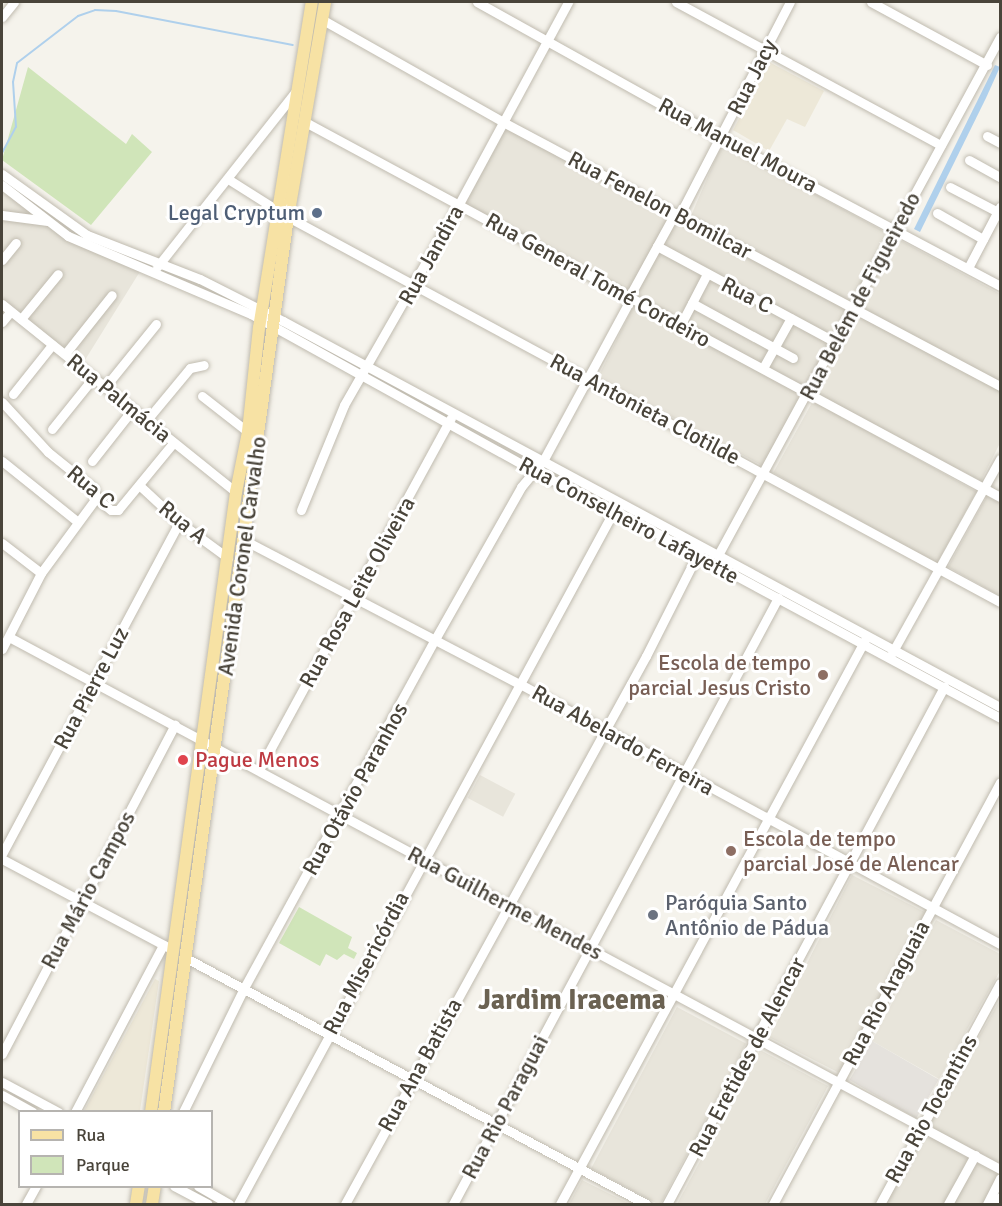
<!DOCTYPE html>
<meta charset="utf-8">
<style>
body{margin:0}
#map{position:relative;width:1002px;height:1206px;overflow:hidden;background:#f5f3ec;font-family:Signika,sans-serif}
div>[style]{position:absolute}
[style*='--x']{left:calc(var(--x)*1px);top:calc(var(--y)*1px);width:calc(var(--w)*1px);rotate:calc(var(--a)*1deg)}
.residential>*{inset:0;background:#e8e5db;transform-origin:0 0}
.industrial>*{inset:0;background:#e5e2dd;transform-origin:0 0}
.education>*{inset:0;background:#ede8d8}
.green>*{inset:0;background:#d0e5b9}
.water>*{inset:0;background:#afd0ec}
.stream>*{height:2px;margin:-1px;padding:0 1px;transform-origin:1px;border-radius:1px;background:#afd0ec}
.roads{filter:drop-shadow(0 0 2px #c0bbaf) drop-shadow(0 0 2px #c0bbaf)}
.minor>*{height:9px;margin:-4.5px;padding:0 4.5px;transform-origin:4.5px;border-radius:4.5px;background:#fff}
.major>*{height:12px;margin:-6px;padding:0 6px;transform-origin:6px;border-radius:6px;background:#f7e2a4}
.dots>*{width:16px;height:16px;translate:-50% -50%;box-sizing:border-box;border:3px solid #fff;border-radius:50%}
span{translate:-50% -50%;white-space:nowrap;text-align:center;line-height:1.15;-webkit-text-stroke:6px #fff;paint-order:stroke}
.street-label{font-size:22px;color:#49443a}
.service-label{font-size:22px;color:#4e5e75}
.right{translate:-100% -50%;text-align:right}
.education-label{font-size:22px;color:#785e54}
.left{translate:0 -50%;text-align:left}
.health-label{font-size:22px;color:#be3a42}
.worship-label{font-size:22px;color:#5b616d}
.district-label{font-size:28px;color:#6b6252;font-weight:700}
.frame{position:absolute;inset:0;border:3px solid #49443a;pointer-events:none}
.legend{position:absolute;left:18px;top:1110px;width:195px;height:78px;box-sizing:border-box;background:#fff;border:2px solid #b6b4b0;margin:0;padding:8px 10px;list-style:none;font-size:18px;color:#49443a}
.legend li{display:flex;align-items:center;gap:12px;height:30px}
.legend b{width:30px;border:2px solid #b6b4b0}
</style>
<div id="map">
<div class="residential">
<div style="clip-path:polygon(501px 120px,687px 225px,722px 144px,1000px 294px,1000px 443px,981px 481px,807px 392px,765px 467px,598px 377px,637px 299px,458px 200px)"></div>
<div style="clip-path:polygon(2px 168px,86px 234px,149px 257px,80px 368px,2px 304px)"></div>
<div style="left:813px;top:401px;width:187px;height:82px;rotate:29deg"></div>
<div style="clip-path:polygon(987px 496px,1000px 503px,1000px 596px,948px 567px)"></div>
<div style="left:480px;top:775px;width:40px;height:26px;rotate:28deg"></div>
<div style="left:852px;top:875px;width:82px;height:182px;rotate:27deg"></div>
<div style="clip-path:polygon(936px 920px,1000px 954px,1000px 971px,939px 1079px,872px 1041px)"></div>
<div style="clip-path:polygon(1000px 1000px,1000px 1204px,883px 1204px,928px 1126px)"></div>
<div style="left:677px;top:1007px;width:78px;height:183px;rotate:28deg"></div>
<div style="clip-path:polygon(760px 1050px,828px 1086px,765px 1204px,677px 1204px)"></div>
<div style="clip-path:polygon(582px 1180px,630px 1204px,569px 1204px)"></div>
</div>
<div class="industrial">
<div style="left:872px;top:1041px;width:77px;height:45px;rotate:30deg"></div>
</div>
<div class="education">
<div style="clip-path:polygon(769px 62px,824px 91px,805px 127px,787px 119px,769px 151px,733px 130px)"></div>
<div style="clip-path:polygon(155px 979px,159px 981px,140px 1111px,84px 1111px)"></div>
</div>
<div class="green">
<div style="clip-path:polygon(28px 67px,126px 144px,132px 134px,152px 152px,91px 225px,2px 160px)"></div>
<div style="clip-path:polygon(299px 907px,352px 937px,348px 948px,357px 953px,354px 959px,344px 954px,337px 960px,326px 954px,320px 966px,279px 943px)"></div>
</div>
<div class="water">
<div style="clip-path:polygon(995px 65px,1000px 67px,986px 98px,920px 232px,914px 229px)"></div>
</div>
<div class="stream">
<div style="--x:2;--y:153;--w:30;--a:-62"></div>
<div style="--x:16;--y:127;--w:45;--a:-93.8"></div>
<div style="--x:13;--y:82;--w:19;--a:-78"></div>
<div style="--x:17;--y:63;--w:77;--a:-37.6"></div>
<div style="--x:78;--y:16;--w:18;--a:-19"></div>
<div style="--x:95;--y:10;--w:21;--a:3"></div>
<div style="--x:116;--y:11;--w:180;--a:10.9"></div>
</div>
<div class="roads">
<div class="minor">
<div style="--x:477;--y:2;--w:278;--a:29.1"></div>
<div style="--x:720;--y:137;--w:317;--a:28"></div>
<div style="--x:676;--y:2;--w:301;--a:28.4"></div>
<div style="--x:871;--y:2;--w:132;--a:28.5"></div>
<div style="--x:2;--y:17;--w:19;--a:-51"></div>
<div style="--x:323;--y:20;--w:207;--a:29.5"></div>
<div style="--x:503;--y:122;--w:563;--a:27.98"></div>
<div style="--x:307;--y:123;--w:787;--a:28.35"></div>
<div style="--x:987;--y:136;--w:15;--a:28"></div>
<div style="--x:969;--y:160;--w:35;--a:29"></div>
<div style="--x:2;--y:174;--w:105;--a:35.7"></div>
<div style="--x:87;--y:235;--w:121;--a:21.3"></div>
<div style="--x:200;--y:279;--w:93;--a:26.8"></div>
<div style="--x:283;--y:321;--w:814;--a:28.3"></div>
<div style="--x:228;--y:179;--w:58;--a:32.3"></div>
<div style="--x:2;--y:185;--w:83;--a:37.7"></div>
<div style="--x:68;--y:236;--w:199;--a:23.1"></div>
<div style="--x:251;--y:314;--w:324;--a:29"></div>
<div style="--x:534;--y:471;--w:89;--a:26"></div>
<div style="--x:614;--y:510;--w:438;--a:28.3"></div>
<div style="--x:950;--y:187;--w:54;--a:27.5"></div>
<div style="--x:937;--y:213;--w:53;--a:29.5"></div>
<div style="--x:2;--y:215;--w:46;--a:7.4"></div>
<div style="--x:679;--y:216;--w:241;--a:-62.6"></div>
<div style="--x:288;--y:217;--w:809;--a:28.4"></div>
<div style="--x:657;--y:246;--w:204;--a:28.3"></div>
<div style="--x:2;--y:260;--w:22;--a:-51"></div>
<div style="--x:157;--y:267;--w:226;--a:-51.7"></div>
<div style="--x:968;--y:268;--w:69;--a:-62.3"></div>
<div style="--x:628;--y:299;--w:98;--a:-61.3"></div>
<div style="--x:692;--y:303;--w:115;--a:28.6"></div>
<div style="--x:2;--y:304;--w:300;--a:38.8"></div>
<div style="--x:21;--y:319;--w:58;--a:-50.6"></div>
<div style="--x:2;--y:322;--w:13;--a:-51"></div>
<div style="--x:680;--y:326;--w:59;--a:-62.6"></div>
<div style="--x:65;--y:354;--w:75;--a:-51.5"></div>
<div style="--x:763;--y:368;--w:57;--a:-60.8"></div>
<div style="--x:105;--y:387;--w:81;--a:-51"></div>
<div style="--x:13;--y:394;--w:63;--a:-51.5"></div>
<div style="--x:202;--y:396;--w:58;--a:38"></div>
<div style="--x:2;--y:402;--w:68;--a:47.4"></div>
<div style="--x:48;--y:452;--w:59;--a:38.8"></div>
<div style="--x:94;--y:489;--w:9;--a:77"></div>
<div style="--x:96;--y:498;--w:19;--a:39"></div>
<div style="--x:111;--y:510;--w:7;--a:0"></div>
<div style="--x:118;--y:510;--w:87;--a:-50.6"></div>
<div style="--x:146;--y:421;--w:69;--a:-50.3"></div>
<div style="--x:190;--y:368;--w:14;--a:-12"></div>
<div style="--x:52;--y:429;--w:65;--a:-51.2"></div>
<div style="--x:2;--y:461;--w:97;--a:38.8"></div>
<div style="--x:92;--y:461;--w:65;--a:-51.9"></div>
<div style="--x:139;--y:485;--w:54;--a:42.8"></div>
<div style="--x:179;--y:522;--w:61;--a:36.3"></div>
<div style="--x:301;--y:510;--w:113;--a:-67.7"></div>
<div style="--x:344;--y:405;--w:232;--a:-60.2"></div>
<div style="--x:459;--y:204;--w:230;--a:-61.6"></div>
<div style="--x:244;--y:540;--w:311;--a:27.6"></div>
<div style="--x:520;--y:684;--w:546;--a:28.44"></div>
<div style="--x:2;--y:543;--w:49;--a:37.6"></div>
<div style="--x:718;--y:555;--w:590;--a:-61.44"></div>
<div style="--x:9;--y:637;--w:1125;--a:28.23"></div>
<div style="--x:2;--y:649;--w:85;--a:-62.8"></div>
<div style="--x:41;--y:573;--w:93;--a:-53.7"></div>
<div style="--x:892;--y:653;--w:222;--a:-60.9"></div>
<div style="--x:259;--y:770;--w:401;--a:-61.4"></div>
<div style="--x:2;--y:854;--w:376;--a:-61.9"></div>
<div style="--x:2;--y:859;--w:194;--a:28"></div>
<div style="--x:184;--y:957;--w:524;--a:28.13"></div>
<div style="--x:2;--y:1054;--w:372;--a:-62.3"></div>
<div style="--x:2;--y:1082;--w:64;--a:28.2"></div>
<div style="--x:2;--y:1095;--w:35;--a:29"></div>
<div style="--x:75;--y:1112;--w:189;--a:-62.2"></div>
<div style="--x:183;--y:1112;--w:138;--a:-63.8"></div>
<div style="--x:244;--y:988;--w:396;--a:-61.3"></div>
<div style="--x:434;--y:641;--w:177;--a:-60.5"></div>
<div style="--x:521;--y:487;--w:34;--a:-50"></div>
<div style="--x:543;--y:461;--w:183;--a:-61.6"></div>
<div style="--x:174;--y:1186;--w:38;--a:28"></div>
<div style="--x:198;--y:1186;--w:36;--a:30"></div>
<div style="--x:26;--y:1204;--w:21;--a:-61"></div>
<div style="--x:238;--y:1204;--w:793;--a:-61.53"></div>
<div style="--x:345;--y:1204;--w:625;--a:-61.22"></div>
<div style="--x:646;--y:656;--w:118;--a:-63.2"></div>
<div style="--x:453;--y:1204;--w:688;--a:-61.8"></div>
<div style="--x:560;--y:1204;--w:641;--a:-61.6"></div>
<div style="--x:667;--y:1204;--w:587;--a:-61.82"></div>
<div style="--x:773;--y:1204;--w:479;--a:-61.7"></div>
<div style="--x:880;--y:1204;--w:251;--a:-61.5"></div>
<div style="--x:948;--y:1204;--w:56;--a:-61.1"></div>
<div style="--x:987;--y:1204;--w:29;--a:-63"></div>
<div style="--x:996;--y:1204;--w:8;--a:-60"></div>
</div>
<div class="major">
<div style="--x:151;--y:1112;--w:626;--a:-82.19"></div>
<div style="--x:236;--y:492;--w:61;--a:-78.7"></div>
<div style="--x:248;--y:432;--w:105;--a:-84"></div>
<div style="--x:259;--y:328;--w:330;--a:-80.8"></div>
<div style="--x:164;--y:1112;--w:904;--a:-82.11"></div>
<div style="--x:288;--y:217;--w:218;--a:-80.2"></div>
<div style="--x:136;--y:1204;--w:18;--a:-81"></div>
<div style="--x:152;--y:1204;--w:18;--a:-81"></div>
</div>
</div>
<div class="dots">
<div style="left:317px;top:213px;background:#5c6f8a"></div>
<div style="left:823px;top:675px;background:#8d6e63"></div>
<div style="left:183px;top:760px;background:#e0444e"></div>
<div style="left:731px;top:851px;background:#8d6e63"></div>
<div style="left:653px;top:915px;background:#6b7280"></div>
</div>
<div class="street-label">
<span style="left:752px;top:77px;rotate:-63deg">Rua Jacy</span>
<span style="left:738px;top:145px;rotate:28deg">Rua Manuel Moura</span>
<span style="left:660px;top:205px;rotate:28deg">Rua Fenelon Bomilcar</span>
<span style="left:431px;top:255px;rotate:-61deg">Rua Jandira</span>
<span style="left:598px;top:280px;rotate:29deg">Rua General Tomé Cordeiro</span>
<span style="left:747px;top:295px;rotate:27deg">Rua C</span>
<span style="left:860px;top:296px;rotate:-62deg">Rua Belém de Figueiredo</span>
<span style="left:119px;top:398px;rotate:39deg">Rua Palmácia</span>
<span style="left:645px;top:409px;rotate:28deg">Rua Antonieta Clotilde</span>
<span style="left:91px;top:487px;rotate:40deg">Rua C</span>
<span style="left:629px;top:520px;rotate:28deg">Rua Conselheiro Lafayette</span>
<span style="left:183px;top:522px;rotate:39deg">Rua A</span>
<span style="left:242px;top:556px;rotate:-82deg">Avenida Coronel Carvalho</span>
<span style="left:357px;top:592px;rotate:-61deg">Rua Rosa Leite Oliveira</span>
<span style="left:91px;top:688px;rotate:-62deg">Rua Pierre Luz</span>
<span style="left:623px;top:740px;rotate:29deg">Rua Abelardo Ferreira</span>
<span style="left:355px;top:789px;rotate:-61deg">Rua Otávio Paranhos</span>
<span style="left:88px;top:890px;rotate:-62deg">Rua Mário Campos</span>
<span style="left:505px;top:903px;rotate:28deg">Rua Guilherme Mendes</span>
<span style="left:366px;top:963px;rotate:-62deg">Rua Misericórdia</span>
<span style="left:886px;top:993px;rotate:-62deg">Rua Rio Araguaia</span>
<span style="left:747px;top:1057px;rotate:-62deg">Rua Eretides de Alencar</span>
<span style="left:420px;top:1065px;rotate:-61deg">Rua Ana Batista</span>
<span style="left:505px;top:1107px;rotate:-62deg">Rua Rio Paraguai</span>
<span style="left:931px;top:1109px;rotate:-61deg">Rua Rio Tocantins</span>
</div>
<div class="service-label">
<span class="right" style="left:305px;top:213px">Legal Cryptum</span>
</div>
<div class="education-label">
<span class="right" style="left:811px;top:675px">Escola de tempo<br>parcial Jesus Cristo</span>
<span class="left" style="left:743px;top:851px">Escola de tempo<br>parcial José de Alencar</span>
</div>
<div class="health-label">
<span class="left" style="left:195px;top:760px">Pague Menos</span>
</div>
<div class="worship-label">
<span class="left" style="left:665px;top:915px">Paróquia Santo<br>Antônio de Pádua</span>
</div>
<div class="district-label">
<span style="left:572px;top:1000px">Jardim Iracema</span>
</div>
<div class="frame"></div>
<ul class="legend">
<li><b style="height:8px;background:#f7e2a4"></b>Rua</li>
<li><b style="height:16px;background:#d0e5b9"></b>Parque</li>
</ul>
</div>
